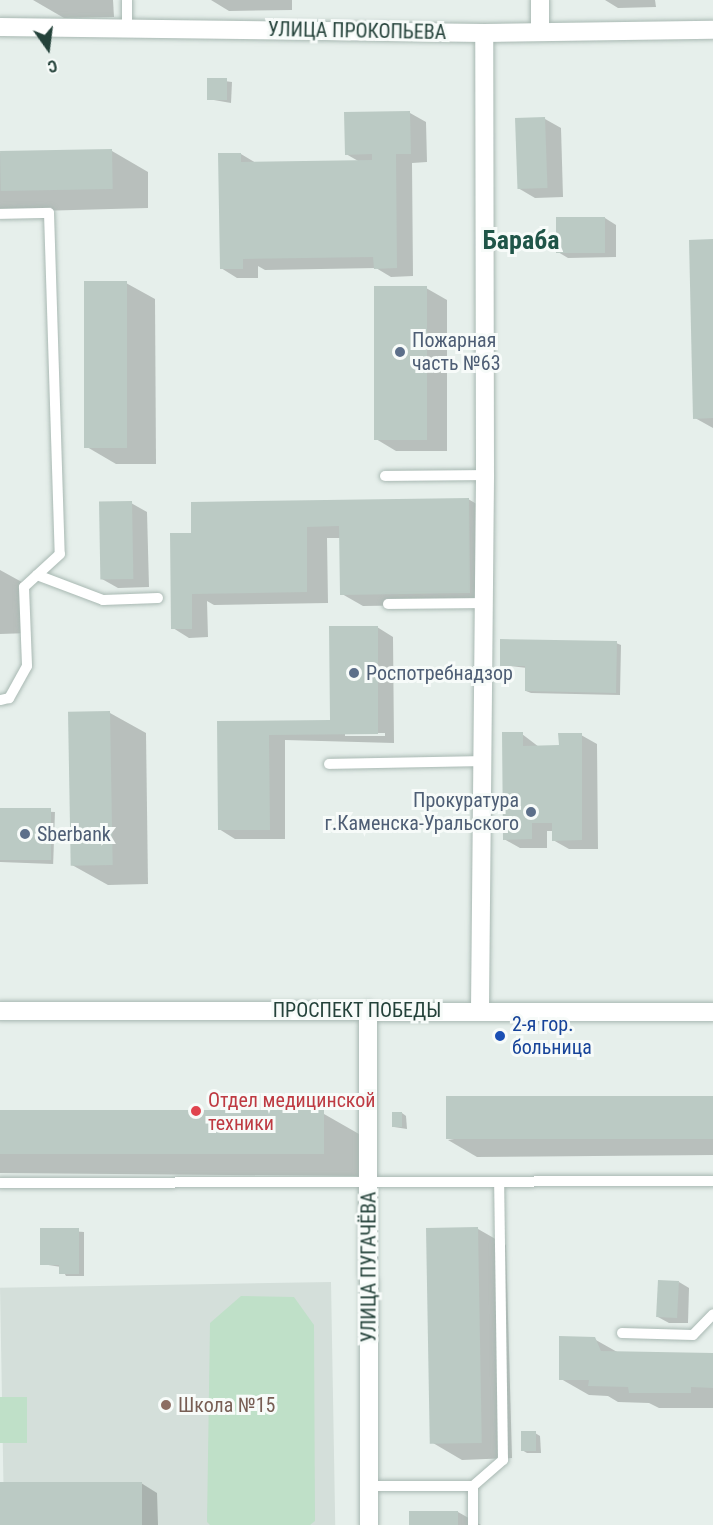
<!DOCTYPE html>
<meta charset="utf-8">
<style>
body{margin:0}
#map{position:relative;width:713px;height:1525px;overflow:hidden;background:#e6efeb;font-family:"Roboto Condensed",sans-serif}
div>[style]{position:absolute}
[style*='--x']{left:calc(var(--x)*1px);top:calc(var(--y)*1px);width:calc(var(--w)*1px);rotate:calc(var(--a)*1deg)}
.built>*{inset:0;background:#d4dfda;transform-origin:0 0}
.green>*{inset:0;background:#bfe0c8;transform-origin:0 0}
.shadow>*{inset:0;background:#0003;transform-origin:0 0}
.building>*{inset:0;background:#bbcac4;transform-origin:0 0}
.roads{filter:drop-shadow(0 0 2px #a8b8b2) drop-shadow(0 0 2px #a8b8b2)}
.service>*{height:10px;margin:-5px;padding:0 5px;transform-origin:5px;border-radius:5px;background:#fff}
.minor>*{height:18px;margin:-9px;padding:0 9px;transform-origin:9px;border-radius:9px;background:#fff}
.tertiary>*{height:18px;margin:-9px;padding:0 9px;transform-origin:9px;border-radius:9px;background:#fff}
.dots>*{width:16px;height:16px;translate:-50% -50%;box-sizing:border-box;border:3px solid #f7fbf9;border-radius:50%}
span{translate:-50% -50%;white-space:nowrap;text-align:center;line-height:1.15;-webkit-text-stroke:6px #f7fbf9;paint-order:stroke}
.street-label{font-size:20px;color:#24423a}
.service-label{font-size:20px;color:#4e5e75}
.left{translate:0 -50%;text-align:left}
.right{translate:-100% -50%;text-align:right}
.transit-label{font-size:20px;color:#164399}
.health-label{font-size:20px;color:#be3a42}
.education-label{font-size:20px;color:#785e54}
.district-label{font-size:26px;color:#1f5548;font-weight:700}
.north{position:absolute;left:18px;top:18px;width:60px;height:60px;-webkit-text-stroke:4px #f7fbf9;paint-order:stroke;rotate:166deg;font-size:16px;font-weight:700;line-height:24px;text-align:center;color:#24423a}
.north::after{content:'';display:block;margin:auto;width:21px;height:27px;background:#24423a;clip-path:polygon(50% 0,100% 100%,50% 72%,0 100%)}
</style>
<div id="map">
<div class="built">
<div style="left:331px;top:1282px;width:243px;height:331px;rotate:89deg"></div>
</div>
<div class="green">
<div style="clip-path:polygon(241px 1296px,294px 1297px,314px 1325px,315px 1521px,310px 1525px,210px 1525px,207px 1522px,210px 1323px)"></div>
<div style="left:0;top:1397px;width:27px;height:46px"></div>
</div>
<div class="shadow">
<div style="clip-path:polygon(33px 0,113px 0,114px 17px,64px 18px)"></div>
<div style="clip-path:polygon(211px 0,292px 0,292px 10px,229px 11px)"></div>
<div style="clip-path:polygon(605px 0,655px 0,656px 7px,618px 8px)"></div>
<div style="clip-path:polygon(209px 79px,232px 82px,231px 103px,208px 99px)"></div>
<div style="clip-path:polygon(410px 113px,426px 122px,427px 162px,412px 163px,413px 276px,391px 277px,376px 268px,265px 270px,258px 266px,258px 278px,237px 278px,221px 268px,241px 154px,256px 163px,360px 162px,346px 154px)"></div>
<div style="clip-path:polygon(545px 119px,561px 128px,563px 197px,535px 198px,518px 188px)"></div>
<div style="clip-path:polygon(112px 151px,148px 172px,148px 208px,0 212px,0 153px)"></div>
<div style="clip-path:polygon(605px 218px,616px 225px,616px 257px,568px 258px,558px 252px)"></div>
<div style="clip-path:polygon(713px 241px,713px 428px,695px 418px)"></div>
<div style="clip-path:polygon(126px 283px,155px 299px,156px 464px,116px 464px,87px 447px)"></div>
<div style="clip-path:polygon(426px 288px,447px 300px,447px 451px,396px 451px,376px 439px)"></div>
<div style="clip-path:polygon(468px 499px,489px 511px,490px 604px,363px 606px,342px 594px,341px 538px,327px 538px,328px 603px,214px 605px,207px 601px,208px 637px,189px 638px,173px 628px,193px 534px)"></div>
<div style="clip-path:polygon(131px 503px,147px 512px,149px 587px,118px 588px,102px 579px)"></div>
<div style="clip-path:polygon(0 570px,29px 586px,30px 633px,0 634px)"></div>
<div style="clip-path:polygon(evenodd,377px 627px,393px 637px,394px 743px,285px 740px,285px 839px,235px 839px,219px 829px,219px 723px,331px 722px,377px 627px,345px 733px,385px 733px,385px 736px,345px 736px,345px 733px)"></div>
<div style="clip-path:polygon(616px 643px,621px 645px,620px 695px,531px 693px,526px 691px,527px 668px,501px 665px)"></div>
<div style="clip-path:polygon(110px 713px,146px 733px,148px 884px,108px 885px,72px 865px)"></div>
<div style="clip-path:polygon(522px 734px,539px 747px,560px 746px,581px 735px,597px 744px,598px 849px,569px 849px,553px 840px,553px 831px,547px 831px,547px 848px,520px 848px,504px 839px)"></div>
<div style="left:0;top:810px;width:55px;height:52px;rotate:2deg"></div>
<div style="clip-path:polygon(713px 1097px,713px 1155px,477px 1157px,448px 1140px)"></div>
<div style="clip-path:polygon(0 1112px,324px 1114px,359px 1134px,359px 1176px,0 1173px)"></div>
<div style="clip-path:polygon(402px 1113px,406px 1116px,407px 1129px,394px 1127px)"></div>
<div style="clip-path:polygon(42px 1229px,84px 1232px,84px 1276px,66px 1276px,61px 1267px,42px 1264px)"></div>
<div style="clip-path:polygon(478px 1229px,506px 1245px,512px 1458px,462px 1460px,433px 1443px)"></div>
<div style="clip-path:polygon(679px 1282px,689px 1288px,688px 1323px,669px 1323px,658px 1317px)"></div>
<div style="clip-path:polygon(594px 1339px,619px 1353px,713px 1355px,713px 1408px,659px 1408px,649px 1403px,618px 1402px,608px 1396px,589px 1395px,561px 1379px)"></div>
<div style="clip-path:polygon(535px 1433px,540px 1436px,541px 1453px,527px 1453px,522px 1450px)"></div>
<div style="clip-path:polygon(141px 1483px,157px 1493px,158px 1525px,0 1525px,0 1485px)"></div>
<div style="clip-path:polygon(458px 1512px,481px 1525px,411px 1525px)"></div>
</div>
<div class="building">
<div style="left:207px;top:78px;width:20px;height:22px"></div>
<div style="clip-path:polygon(410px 111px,411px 154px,396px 154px,397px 268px,374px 269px,373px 257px,243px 259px,243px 269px,220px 269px,218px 153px,241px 153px,241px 162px,372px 160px,372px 154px,345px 155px,344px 112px)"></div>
<div style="left:545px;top:117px;width:71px;height:30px;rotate:88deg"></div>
<div style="left:112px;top:149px;width:40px;height:112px;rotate:89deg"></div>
<div style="left:556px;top:217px;width:49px;height:36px"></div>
<div style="clip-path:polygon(713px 239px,713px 418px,693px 419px,689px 240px)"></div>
<div style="left:127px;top:281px;width:167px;height:43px;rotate:90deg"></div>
<div style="left:374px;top:286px;width:53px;height:154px"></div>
<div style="clip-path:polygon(469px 498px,470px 593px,340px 595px,339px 526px,307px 527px,307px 592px,192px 594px,192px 629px,171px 629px,170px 533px,191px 533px,191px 502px)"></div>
<div style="left:132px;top:501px;width:78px;height:33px;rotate:89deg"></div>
<div style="clip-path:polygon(329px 626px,378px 626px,378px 734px,269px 735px,270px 830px,218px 830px,217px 721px,330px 720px)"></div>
<div style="clip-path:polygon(500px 639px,617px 641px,616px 693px,525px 691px,525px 666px,500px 666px)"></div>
<div style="left:110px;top:711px;width:154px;height:42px;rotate:89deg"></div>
<div style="clip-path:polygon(502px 732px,523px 732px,523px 746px,559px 745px,558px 733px,582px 733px,582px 840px,552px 841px,552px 823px,532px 823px,532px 839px,503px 840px)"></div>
<div style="left:0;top:808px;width:51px;height:52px"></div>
<div style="left:713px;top:1096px;width:43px;height:267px;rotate:90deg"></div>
<div style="left:0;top:1110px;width:324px;height:44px"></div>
<div style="left:392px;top:1112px;width:10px;height:15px"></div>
<div style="left:478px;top:1227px;width:216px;height:52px;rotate:89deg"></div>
<div style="clip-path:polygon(40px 1228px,79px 1228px,79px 1274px,59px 1274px,59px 1265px,40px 1265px)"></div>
<div style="left:658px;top:1280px;width:21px;height:37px;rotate:3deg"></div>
<div style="clip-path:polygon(559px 1336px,595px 1337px,601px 1351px,713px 1353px,713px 1388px,691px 1387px,691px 1393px,629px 1393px,628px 1387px,588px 1386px,589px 1380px,559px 1380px)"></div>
<div style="left:536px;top:1431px;width:20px;height:15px;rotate:90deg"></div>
<div style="left:142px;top:1482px;width:43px;height:142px;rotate:90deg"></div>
<div style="left:409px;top:1511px;width:49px;height:14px"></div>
</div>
<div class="roads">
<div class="service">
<div style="--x:127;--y:0;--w:27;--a:90"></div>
<div style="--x:0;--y:214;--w:49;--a:-1.2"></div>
<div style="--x:49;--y:213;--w:341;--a:88.2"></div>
<div style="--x:60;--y:554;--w:49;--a:137.5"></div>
<div style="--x:24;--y:587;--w:79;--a:87.8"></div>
<div style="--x:27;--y:666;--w:37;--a:119"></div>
<div style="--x:9;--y:698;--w:9;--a:167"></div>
<div style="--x:385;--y:476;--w:100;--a:-0.6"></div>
<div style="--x:37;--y:575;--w:71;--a:20.7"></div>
<div style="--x:103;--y:600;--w:55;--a:-2.1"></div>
<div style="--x:388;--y:604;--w:95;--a:-0.6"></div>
<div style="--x:329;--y:764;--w:152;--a:-1.1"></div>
<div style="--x:0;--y:1183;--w:713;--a:-0.16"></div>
<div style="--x:622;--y:1333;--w:71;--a:1.6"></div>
<div style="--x:693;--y:1335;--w:29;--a:-46"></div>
<div style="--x:368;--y:1486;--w:105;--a:0"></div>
<div style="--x:473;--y:1486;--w:39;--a:90"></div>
<div style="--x:473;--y:1486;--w:40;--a:-41"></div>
<div style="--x:503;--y:1460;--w:277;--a:-90.8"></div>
</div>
<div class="minor">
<div style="--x:0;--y:27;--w:484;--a:0.7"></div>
<div style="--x:484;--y:33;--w:229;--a:-0.8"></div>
<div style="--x:540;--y:32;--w:32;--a:-90"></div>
<div style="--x:480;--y:1009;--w:534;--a:-89.46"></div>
<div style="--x:485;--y:475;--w:442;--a:-90.1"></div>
<div style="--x:368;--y:1010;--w:515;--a:89.89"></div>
</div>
<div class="tertiary">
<div style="--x:0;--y:1011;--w:713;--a:0.08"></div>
</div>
</div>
<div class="dots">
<div style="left:400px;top:352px;background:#5c6f8a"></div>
<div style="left:354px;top:673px;background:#5c6f8a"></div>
<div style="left:531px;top:812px;background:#5c6f8a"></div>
<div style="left:25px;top:834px;background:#5c6f8a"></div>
<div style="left:500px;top:1036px;background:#1a4fb4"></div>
<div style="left:196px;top:1111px;background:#e0444e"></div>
<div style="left:166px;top:1405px;background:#8d6e63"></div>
</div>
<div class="street-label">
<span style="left:357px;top:31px;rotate:1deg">УЛИЦА ПРОКОПЬЕВА</span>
<span style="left:357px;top:1010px">ПРОСПЕКТ ПОБЕДЫ</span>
<span style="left:369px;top:1267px;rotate:-90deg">УЛИЦА ПУГАЧЁВА</span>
</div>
<div class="service-label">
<span class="left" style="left:412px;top:352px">Пожарная<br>часть №63</span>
<span class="left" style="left:366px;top:673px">Роспотребнадзор</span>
<span class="right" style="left:519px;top:812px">Прокуратура<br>г.Каменска-Уральского</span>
<span class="left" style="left:37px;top:834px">Sberbank</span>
</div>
<div class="transit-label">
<span class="left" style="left:512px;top:1036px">2-я гор.<br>больница</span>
</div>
<div class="health-label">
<span class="left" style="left:208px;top:1112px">Отдел медицинской<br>техники</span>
</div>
<div class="education-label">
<span class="left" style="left:178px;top:1405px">Школа №15</span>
</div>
<div class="district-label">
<span style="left:521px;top:241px">Бараба</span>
</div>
<div class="north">С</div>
</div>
